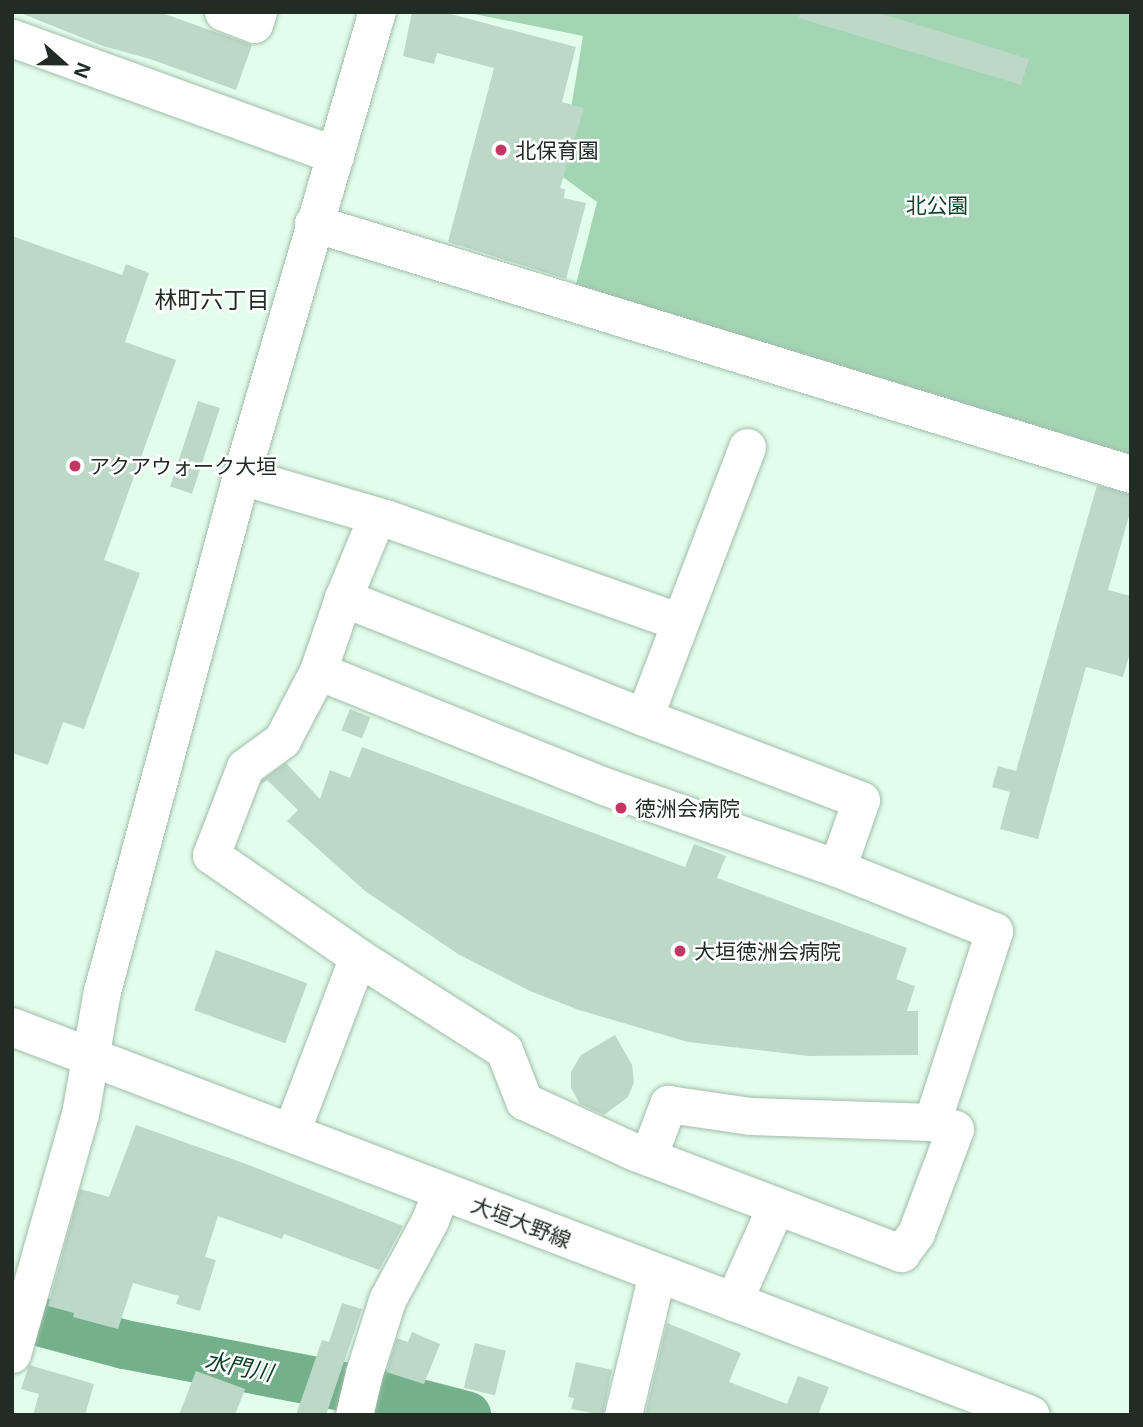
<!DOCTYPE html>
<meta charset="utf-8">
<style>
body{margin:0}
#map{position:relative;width:1143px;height:1427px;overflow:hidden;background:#e2feeb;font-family:"Open Sans","Noto Sans JP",sans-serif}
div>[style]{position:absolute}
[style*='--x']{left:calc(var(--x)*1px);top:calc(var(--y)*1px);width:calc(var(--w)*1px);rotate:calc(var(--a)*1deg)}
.green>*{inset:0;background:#a3d5b5}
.river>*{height:49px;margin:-24.5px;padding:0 24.5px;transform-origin:24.5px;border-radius:24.5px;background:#74b08b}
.building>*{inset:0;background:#bcd8c6;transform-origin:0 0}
.roads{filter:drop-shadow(0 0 2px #a1bcaa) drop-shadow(0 0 2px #a1bcaa)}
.minor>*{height:37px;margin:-18.5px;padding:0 18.5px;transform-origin:18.5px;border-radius:18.5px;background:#fff}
.major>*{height:38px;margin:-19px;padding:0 19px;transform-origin:19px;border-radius:19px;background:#fff}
.dots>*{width:19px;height:19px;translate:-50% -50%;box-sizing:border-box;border:4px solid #fff;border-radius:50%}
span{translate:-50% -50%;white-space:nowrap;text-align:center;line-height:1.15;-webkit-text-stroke:5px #fff;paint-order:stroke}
.poi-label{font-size:21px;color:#212c25}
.left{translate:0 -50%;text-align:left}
.park-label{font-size:21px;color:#124229}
.street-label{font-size:21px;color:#212c25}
.neighbourhood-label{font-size:23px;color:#212c25}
.water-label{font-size:23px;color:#0f3f26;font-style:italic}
.frame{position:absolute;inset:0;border:14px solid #212c25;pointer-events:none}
.north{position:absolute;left:28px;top:28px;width:70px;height:70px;-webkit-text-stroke:5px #fff;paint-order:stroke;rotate:111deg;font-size:19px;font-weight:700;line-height:28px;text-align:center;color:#212c25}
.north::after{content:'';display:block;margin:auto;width:24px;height:32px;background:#212c25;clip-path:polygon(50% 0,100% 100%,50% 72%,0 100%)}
</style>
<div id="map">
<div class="green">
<div style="clip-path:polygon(464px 12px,1131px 12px,1131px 466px,574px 292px,597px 202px,560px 175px,583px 36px)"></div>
</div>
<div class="river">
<div style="--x:12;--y:1314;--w:116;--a:15"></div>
<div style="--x:124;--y:1344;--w:265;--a:10.9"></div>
<div style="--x:384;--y:1394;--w:85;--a:14.4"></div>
</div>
<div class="building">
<div style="clip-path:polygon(18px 12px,159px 12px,252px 45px,236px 90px,150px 59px,103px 46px)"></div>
<div style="clip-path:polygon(412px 12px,443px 12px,576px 47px,562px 102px,584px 108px,560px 188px,565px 189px,564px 198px,586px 203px,566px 279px,448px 242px,494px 68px,437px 53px,434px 64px,403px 56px)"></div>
<div style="clip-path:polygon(800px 12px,876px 12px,1029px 59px,1021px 85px,799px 18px)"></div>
<div style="clip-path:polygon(12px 236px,122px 275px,126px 264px,149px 273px,125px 342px,176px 360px,104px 560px,140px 573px,84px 729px,63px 722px,48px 765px,12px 753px)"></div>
<div style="left:198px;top:401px;width:23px;height:90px;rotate:18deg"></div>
<div style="clip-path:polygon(1097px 485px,1131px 494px,1131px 509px,1108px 590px,1131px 596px,1131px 649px,1123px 677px,1086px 667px,1038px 839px,1000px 829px,1010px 792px,992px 787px,998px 766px,1016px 771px)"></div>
<div style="left:350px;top:709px;width:22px;height:23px;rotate:22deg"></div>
<div style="clip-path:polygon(362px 747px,685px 867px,694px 844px,726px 856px,717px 878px,907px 948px,896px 979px,915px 986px,907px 1011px,918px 1011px,918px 1055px,809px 1056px,688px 1042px,579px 1010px,530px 991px,458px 954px,365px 891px,287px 821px,298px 810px,267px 780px,260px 785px,262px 780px,286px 763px,320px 799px,330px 770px,350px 778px)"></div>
<div style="left:216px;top:950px;width:97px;height:64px;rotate:20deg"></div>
<div style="clip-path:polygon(615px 1035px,632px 1065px,634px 1082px,628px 1097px,604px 1115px,580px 1104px,571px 1088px,571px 1072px,581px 1055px)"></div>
<div style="clip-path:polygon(136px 1125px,249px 1165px,403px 1226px,379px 1270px,284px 1234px,282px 1239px,218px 1216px,205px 1257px,216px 1260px,200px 1311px,176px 1304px,179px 1296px,133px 1283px,118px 1329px,73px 1317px,74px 1313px,48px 1306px,80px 1189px,109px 1197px)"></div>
<div style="clip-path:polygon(342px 1303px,362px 1309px,326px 1415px,296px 1415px,322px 1340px,329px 1342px)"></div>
<div style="clip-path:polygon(667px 1323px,741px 1353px,729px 1382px,787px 1404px,798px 1376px,829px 1387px,818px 1415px,645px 1415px)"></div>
<div style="clip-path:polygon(412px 1332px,440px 1344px,424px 1384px,386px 1372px,397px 1338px,408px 1342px)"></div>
<div style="left:475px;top:1343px;width:32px;height:46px;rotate:14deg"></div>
<div style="clip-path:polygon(576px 1362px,612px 1370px,603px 1415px,571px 1409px,574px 1398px,568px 1397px)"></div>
<div style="clip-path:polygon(29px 1365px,94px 1384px,85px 1415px,33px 1415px,39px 1394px,21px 1389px)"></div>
<div style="clip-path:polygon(196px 1371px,245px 1389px,235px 1415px,179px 1415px)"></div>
</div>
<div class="roads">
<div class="minor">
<div style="--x:223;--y:12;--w:33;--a:21"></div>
<div style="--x:254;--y:24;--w:13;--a:-72"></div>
<div style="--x:12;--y:38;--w:344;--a:19.9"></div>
<div style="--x:313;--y:223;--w:856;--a:17.06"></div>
<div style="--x:241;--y:476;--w:150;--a:16.3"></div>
<div style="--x:385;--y:518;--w:313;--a:19.4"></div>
<div style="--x:343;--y:598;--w:89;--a:-67.5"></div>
<div style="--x:644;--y:717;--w:324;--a:-158.4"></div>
<div style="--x:343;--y:598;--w:77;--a:108.9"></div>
<div style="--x:318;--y:671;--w:308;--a:21.9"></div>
<div style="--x:604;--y:786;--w:247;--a:19.4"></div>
<div style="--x:837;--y:868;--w:72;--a:-70.6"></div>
<div style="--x:861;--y:800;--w:232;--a:-159.1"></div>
<div style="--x:644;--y:717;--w:289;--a:-69.1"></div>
<div style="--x:358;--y:957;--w:173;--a:32.5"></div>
<div style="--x:504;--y:1050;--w:55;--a:68.6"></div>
<div style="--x:524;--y:1101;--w:122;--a:24.7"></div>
<div style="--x:635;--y:1152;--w:285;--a:20.8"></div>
<div style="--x:901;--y:1253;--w:25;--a:-53"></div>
<div style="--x:916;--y:1233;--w:111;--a:-69.4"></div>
<div style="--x:955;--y:1129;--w:24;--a:-163"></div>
<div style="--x:291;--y:1132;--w:187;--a:-69.1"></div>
<div style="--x:358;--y:957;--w:179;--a:-145.2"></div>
<div style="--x:211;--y:855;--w:94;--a:-68.9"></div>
<div style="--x:245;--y:767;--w:46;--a:-36.1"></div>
<div style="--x:282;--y:740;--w:78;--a:-62.4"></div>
<div style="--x:648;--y:1157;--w:57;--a:-69.3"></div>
<div style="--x:668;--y:1104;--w:83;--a:8.3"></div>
<div style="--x:750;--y:1116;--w:182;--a:1.9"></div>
<div style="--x:932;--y:1122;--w:201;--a:-72"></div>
<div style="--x:994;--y:931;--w:169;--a:-158.1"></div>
<div style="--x:733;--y:1302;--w:105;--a:-65.9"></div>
<div style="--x:12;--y:1354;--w:249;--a:-74.2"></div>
<div style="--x:80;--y:1114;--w:125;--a:-79.9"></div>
<div style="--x:102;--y:991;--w:533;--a:-74.9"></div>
<div style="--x:241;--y:476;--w:484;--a:-73.7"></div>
<div style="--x:354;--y:1415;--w:43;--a:-76.6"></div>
<div style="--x:364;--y:1373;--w:77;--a:-72.5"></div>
<div style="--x:387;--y:1300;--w:91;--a:-61.7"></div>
<div style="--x:430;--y:1220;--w:31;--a:-69"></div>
<div style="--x:623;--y:1415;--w:146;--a:-76.5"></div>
</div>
<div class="major">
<div style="--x:12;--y:1027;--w:1090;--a:20.85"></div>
</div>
</div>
<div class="dots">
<div style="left:501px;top:150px;background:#c53763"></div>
<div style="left:75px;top:466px;background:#c53763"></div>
<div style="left:621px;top:808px;background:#c53763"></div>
<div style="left:680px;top:951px;background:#c53763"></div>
</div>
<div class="poi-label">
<span class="left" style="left:515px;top:150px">北保育園</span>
<span class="left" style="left:89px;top:466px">アクアウォーク大垣</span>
<span class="left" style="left:635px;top:808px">徳洲会病院</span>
<span class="left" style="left:694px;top:951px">大垣徳洲会病院</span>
</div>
<div class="park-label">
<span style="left:937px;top:205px">北公園</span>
</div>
<div class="street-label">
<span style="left:521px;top:1222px;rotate:21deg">大垣大野線</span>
</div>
<div class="neighbourhood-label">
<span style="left:212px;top:299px">林町六丁目</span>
</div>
<div class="water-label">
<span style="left:239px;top:1366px;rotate:11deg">水門川</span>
</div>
<div class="frame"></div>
<div class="north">N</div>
</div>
